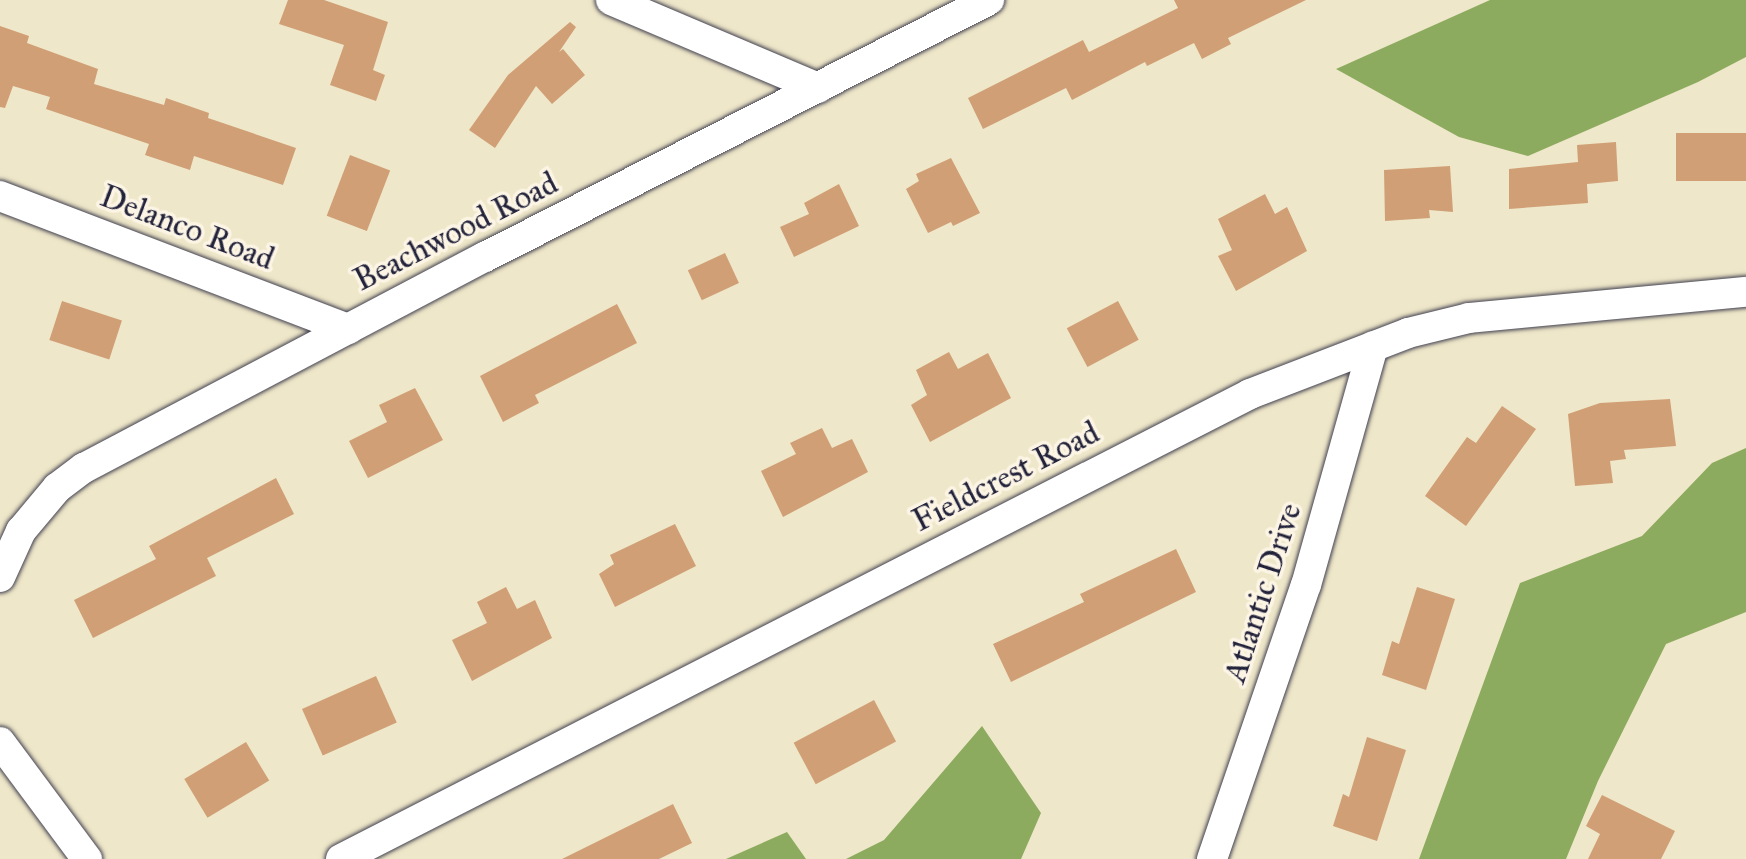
<!DOCTYPE html>
<style>
body{margin:0}
#map{position:relative;width:1746px;height:859px;overflow:hidden;background:#efe7c9;font-family:"IM FELL Great Primer",serif}
div>[style]{position:absolute}
[style*='--x']{left:calc(var(--x)*1px);top:calc(var(--y)*1px);width:calc(var(--w)*1px);rotate:calc(var(--a)*1deg)}
.forest>*{inset:0;background:#8cab5f}
.building>*{inset:0;background:#d09f75;transform-origin:0 0}
.roads{filter:drop-shadow(0 0 2px #414050) drop-shadow(0 0 2px #414050)}
.street>*{height:30px;margin:-15px;padding:0 15px;transform-origin:15px;border-radius:15px;background:#fff}
span{translate:-50% -50%;white-space:nowrap;text-align:center;line-height:1.15;-webkit-text-stroke:7px #fcf5e5;paint-order:stroke}
.street-label{font-size:32px;color:#22223b}
</style>
<div id="map">
<div class="forest">
<div style="clip-path:polygon(1490px 0,1746px 0,1746px 57px,1698px 82px,1528px 156px,1459px 137px,1336px 69px)"></div>
<div style="clip-path:polygon(1746px 448px,1746px 612px,1666px 644px,1598px 781px,1566px 859px,1419px 859px,1520px 583px,1642px 536px,1712px 463px)"></div>
<div style="clip-path:polygon(982px 726px,1041px 813px,1021px 859px,846px 859px,884px 840px)"></div>
<div style="clip-path:polygon(787px 832px,806px 859px,726px 859px)"></div>
</div>
<div class="building">
<div style="clip-path:polygon(288px 0,324px 0,388px 22px,373px 70px,385px 75px,376px 101px,330px 85px,344px 45px,279px 24px)"></div>
<div style="clip-path:polygon(1174px 0,1306px 0,1228px 38px,1231px 44px,1202px 59px,1194px 43px,1147px 66px,1145px 62px,1072px 100px,1066px 88px,983px 129px,968px 98px,1083px 40px,1089px 52px,1178px 8px)"></div>
<div style="clip-path:polygon(570px 22px,576px 27px,559px 52px,563px 49px,585px 75px,552px 104px,536px 86px,495px 148px,469px 130px,508px 75px)"></div>
<div style="clip-path:polygon(0 26px,29px 36px,27px 43px,98px 69px,94px 84px,164px 105px,166px 98px,209px 113px,208px 118px,296px 148px,283px 185px,194px 156px,190px 170px,145px 155px,149px 144px,46px 109px,50px 97px,13px 86px,5px 108px,0 107px)"></div>
<div style="left:1746px;top:133px;width:48px;height:70px;rotate:90deg"></div>
<div style="clip-path:polygon(1616px 142px,1618px 181px,1587px 184px,1588px 203px,1509px 209px,1509px 169px,1578px 162px,1577px 145px)"></div>
<div style="left:350px;top:155px;width:43px;height:65px;rotate:21deg"></div>
<div style="clip-path:polygon(951px 158px,980px 213px,953px 226px,951px 222px,928px 233px,906px 189px,919px 181px,916px 174px)"></div>
<div style="clip-path:polygon(1450px 166px,1453px 212px,1429px 210px,1430px 218px,1385px 221px,1384px 170px)"></div>
<div style="clip-path:polygon(839px 184px,859px 226px,794px 257px,780px 227px,809px 214px,804px 203px)"></div>
<div style="clip-path:polygon(1265px 194px,1275px 214px,1287px 207px,1307px 251px,1236px 291px,1218px 256px,1232px 250px,1218px 219px)"></div>
<div style="left:725px;top:253px;width:33px;height:41px;rotate:65deg"></div>
<div style="left:62px;top:301px;width:63px;height:41px;rotate:18deg"></div>
<div style="left:1118px;top:301px;width:44px;height:58px;rotate:62deg"></div>
<div style="clip-path:polygon(617px 304px,637px 343px,535px 395px,539px 403px,503px 422px,480px 376px)"></div>
<div style="clip-path:polygon(949px 352px,958px 369px,988px 353px,1011px 398px,930px 442px,911px 405px,927px 395px,916px 370px)"></div>
<div style="clip-path:polygon(415px 388px,443px 440px,368px 478px,349px 441px,387px 422px,379px 405px)"></div>
<div style="clip-path:polygon(1670px 399px,1676px 446px,1624px 450px,1626px 459px,1610px 461px,1613px 483px,1575px 486px,1568px 414px,1600px 403px)"></div>
<div style="clip-path:polygon(1502px 406px,1536px 429px,1466px 526px,1425px 496px,1467px 437px,1476px 443px)"></div>
<div style="clip-path:polygon(822px 428px,832px 448px,852px 439px,868px 472px,783px 517px,761px 471px,796px 454px,790px 443px)"></div>
<div style="clip-path:polygon(276px 478px,294px 514px,207px 558px,216px 576px,93px 638px,74px 600px,156px 559px,149px 546px)"></div>
<div style="clip-path:polygon(675px 524px,696px 566px,615px 607px,599px 574px,614px 564px,610px 555px)"></div>
<div style="clip-path:polygon(1176px 549px,1196px 592px,1011px 682px,993px 644px,1084px 602px,1080px 594px)"></div>
<div style="clip-path:polygon(506px 587px,517px 609px,535px 600px,552px 638px,472px 681px,452px 640px,487px 623px,477px 602px)"></div>
<div style="clip-path:polygon(1417px 587px,1455px 599px,1426px 690px,1382px 675px,1392px 641px,1399px 644px)"></div>
<div style="left:376px;top:676px;width:51px;height:81px;rotate:66deg"></div>
<div style="left:874px;top:700px;width:47px;height:91px;rotate:62deg"></div>
<div style="clip-path:polygon(1367px 737px,1406px 750px,1377px 841px,1333px 826px,1343px 794px,1349px 797px)"></div>
<div style="left:246px;top:742px;width:45px;height:72px;rotate:59deg"></div>
<div style="clip-path:polygon(1602px 795px,1675px 831px,1661px 859px,1588px 859px,1600px 834px,1586px 826px)"></div>
<div style="clip-path:polygon(673px 804px,692px 843px,659px 859px,562px 859px)"></div>
</div>
<div class="roads">
<div class="street">
<div style="--x:611;--y:0;--w:225;--a:23"></div>
<div style="--x:0;--y:196;--w:373;--a:20.9"></div>
<div style="--x:0;--y:577;--w:51;--a:-65.5"></div>
<div style="--x:21;--y:531;--w:56;--a:-50.1"></div>
<div style="--x:57;--y:488;--w:34;--a:-37"></div>
<div style="--x:84;--y:468;--w:453;--a:-27.8"></div>
<div style="--x:485;--y:257;--w:566;--a:-27.02"></div>
<div style="--x:0;--y:742;--w:146;--a:53.4"></div>
<div style="--x:341;--y:859;--w:1021;--a:-27.09"></div>
<div style="--x:1250;--y:394;--w:169;--a:-21.1"></div>
<div style="--x:1408;--y:333;--w:63;--a:-13.8"></div>
<div style="--x:1469;--y:318;--w:278;--a:-5.4"></div>
<div style="--x:1212;--y:859;--w:290;--a:-71.1"></div>
<div style="--x:1306;--y:585;--w:248;--a:-74.3"></div>
</div>
</div>
<div class="street-label">
<span style="left:187px;top:228px;rotate:21deg">Delanco Road</span>
<span style="left:456px;top:232px;rotate:-27deg">Beachwood Road</span>
<span style="left:1006px;top:477px;rotate:-27deg">Fieldcrest Road</span>
<span style="left:1263px;top:593px;rotate:-72deg">Atlantic Drive</span>
</div>
</div>
